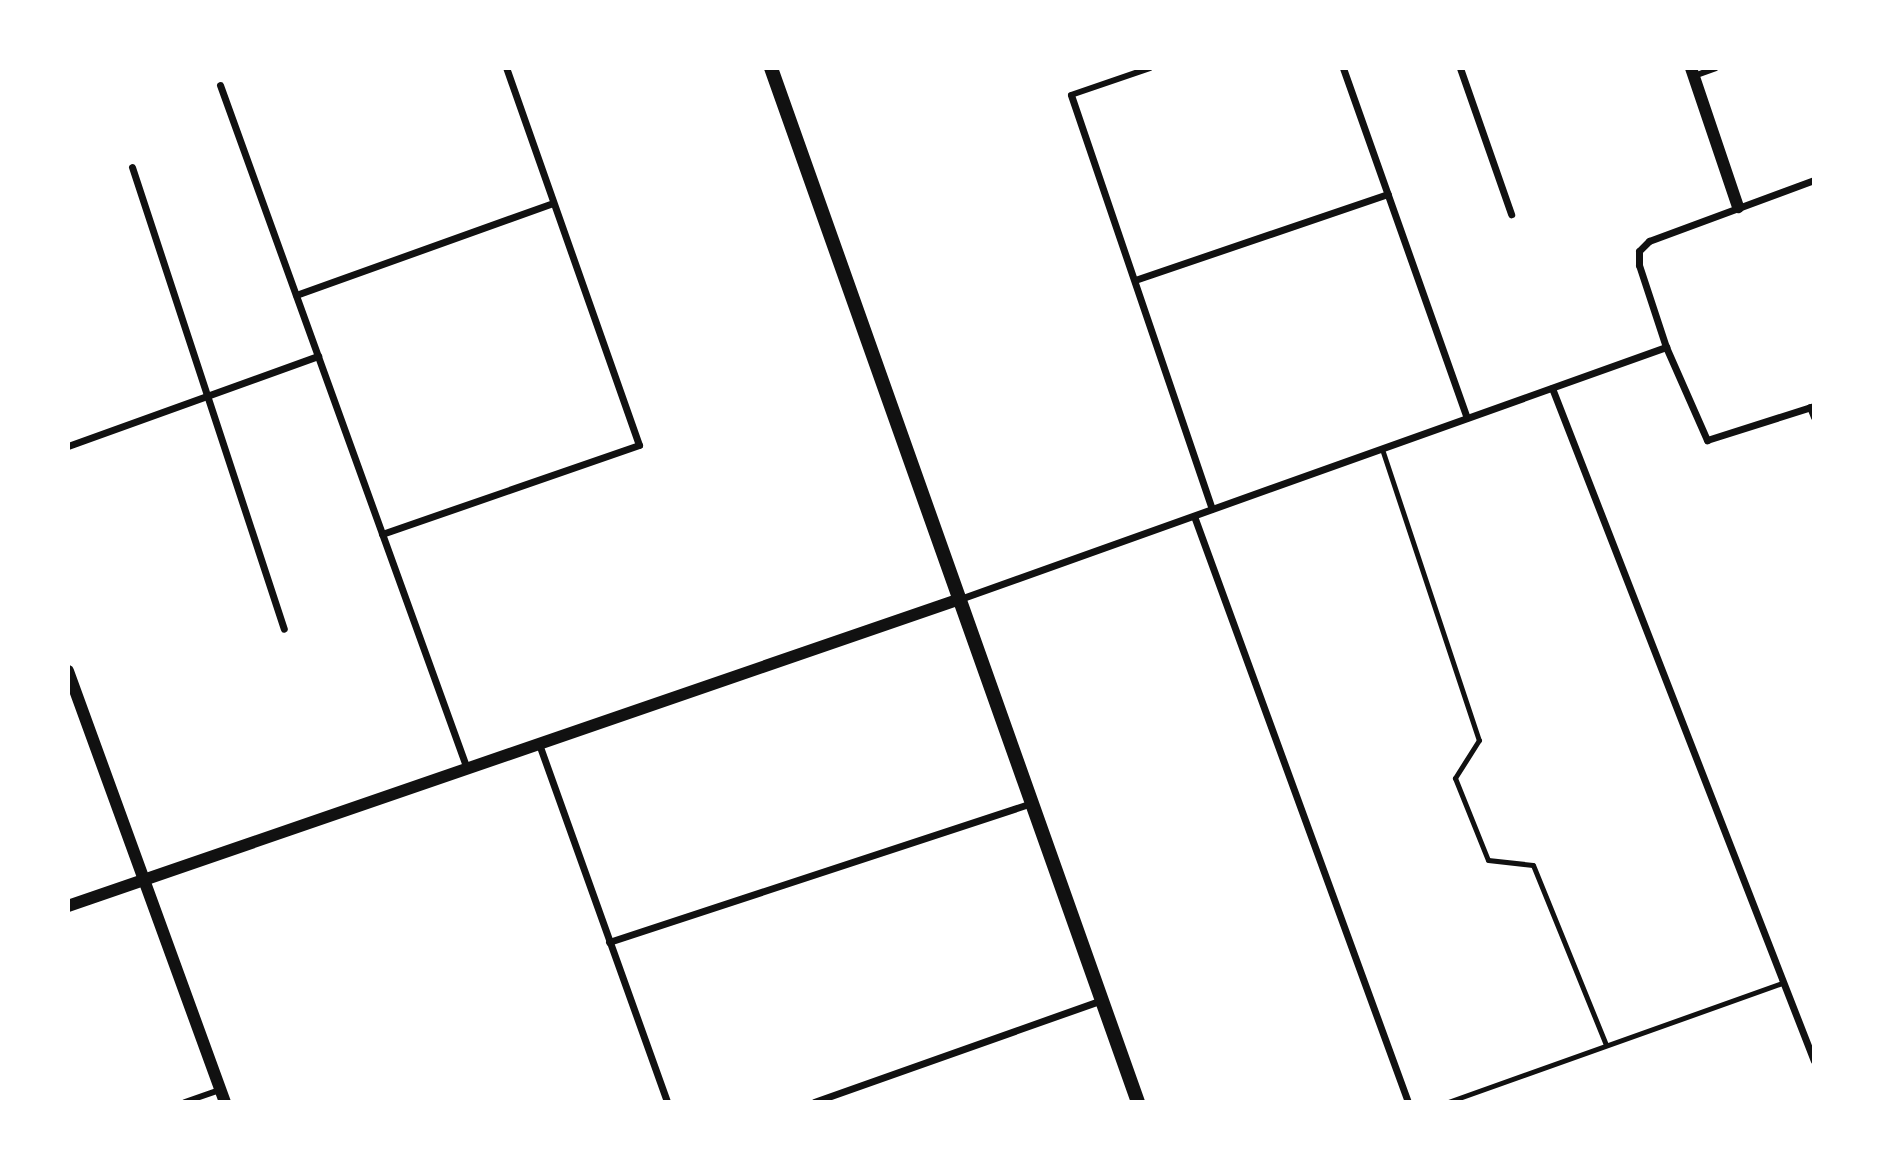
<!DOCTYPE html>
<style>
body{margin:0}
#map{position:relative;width:1882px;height:1170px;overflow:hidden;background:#fff;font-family:"Fira Sans",sans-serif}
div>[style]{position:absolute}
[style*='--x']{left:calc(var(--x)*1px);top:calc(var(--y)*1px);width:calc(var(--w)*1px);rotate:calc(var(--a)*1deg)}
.service>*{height:5px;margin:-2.5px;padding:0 2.5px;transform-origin:2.5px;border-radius:2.5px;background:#111}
.pedestrian>*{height:6px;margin:-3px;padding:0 3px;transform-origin:3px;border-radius:3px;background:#111}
.minor>*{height:7px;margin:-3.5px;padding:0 3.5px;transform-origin:3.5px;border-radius:3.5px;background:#111}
.tertiary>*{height:12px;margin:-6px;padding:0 6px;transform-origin:6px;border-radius:6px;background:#111}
.secondary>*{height:14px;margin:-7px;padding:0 7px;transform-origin:7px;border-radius:7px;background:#111}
span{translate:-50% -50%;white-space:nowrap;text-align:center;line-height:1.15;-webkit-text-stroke:6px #fff;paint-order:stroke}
.frame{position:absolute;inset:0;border:70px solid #fff;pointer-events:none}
</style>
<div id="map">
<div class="service">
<div style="--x:1382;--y:449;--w:307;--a:71.6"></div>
<div style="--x:1479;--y:740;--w:45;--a:122.3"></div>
<div style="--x:1455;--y:778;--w:88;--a:68.1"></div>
<div style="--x:1488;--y:860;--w:45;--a:6.3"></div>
<div style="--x:1533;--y:865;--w:194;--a:67.9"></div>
<div style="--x:1448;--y:1102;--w:356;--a:-19.6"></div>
</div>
<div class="pedestrian">
<div style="--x:1694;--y:76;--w:23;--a:-20"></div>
<div style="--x:1071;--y:95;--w:83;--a:-18.9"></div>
<div style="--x:185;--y:1102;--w:37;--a:-19"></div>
</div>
<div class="minor">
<div style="--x:1343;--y:68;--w:371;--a:70.5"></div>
<div style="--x:1460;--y:68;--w:155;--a:70.7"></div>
<div style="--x:220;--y:85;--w:727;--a:70.14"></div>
<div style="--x:1071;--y:95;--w:437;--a:71.2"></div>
<div style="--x:132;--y:167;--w:486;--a:71.8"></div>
<div style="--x:1814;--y:180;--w:176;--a:159.7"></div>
<div style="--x:1649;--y:241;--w:14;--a:135"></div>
<div style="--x:1639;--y:251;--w:14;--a:90"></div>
<div style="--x:1639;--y:265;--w:86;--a:71.8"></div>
<div style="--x:1666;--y:347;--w:102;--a:66.2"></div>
<div style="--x:1707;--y:440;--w:112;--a:-17.6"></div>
<div style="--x:1135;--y:280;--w:267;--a:-18.8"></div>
<div style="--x:296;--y:295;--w:273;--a:-19.7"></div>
<div style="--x:1552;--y:388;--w:722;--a:68.73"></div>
<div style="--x:1810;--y:407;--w:11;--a:68"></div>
<div style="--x:68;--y:446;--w:266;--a:-19.8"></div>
<div style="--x:1194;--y:516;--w:624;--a:69.94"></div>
<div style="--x:382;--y:534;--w:272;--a:-19.1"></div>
<div style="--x:639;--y:445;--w:400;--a:-109.4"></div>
<div style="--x:960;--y:599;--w:750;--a:-19.64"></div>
<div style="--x:539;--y:744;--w:380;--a:70.3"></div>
<div style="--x:609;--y:942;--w:445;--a:-18.2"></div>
<div style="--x:814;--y:1102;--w:306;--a:-19.5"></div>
</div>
<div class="tertiary">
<div style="--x:1691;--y:68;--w:147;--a:71.3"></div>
<div style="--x:68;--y:671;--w:459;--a:70"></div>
<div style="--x:68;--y:906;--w:943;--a:-18.99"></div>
</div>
<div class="secondary">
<div style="--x:771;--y:68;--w:1097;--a:70.46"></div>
</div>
<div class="frame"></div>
</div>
